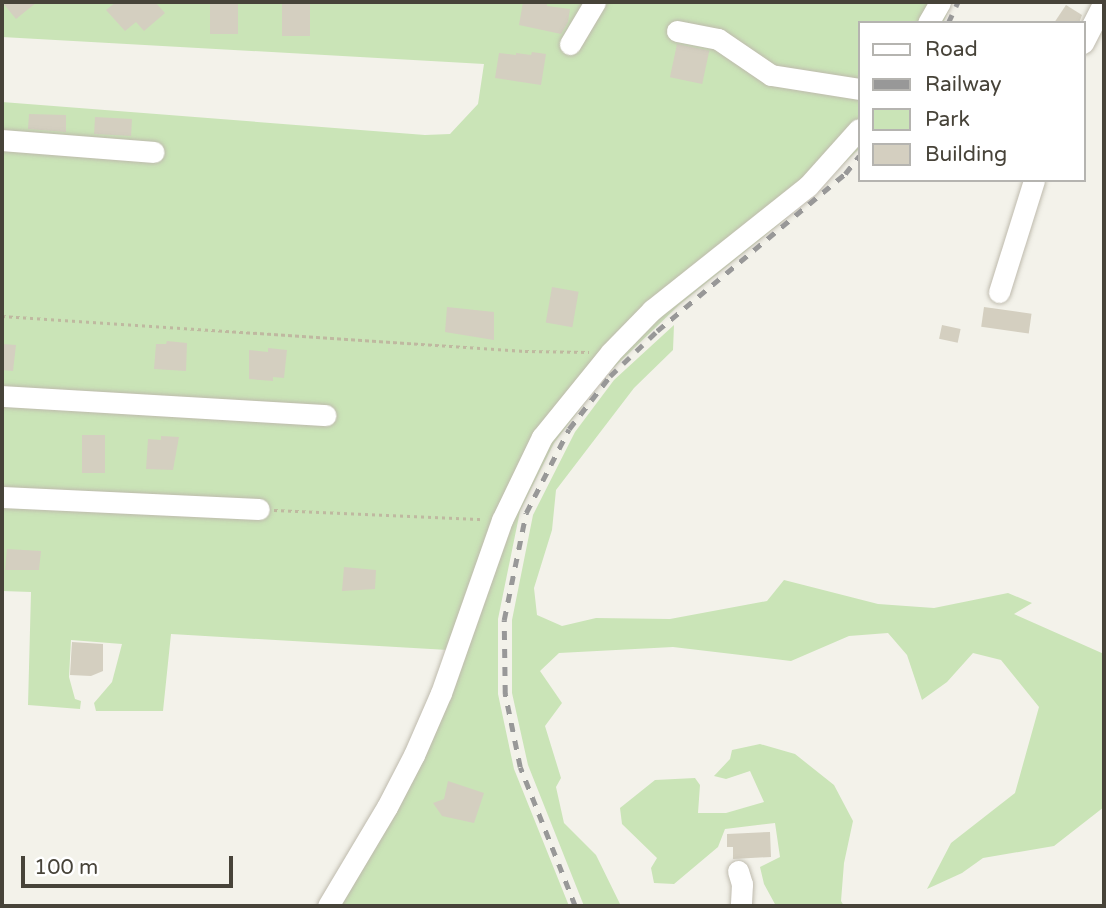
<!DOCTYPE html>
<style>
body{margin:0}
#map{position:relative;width:1106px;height:908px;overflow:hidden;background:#f3f2ea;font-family:"Varela Round",sans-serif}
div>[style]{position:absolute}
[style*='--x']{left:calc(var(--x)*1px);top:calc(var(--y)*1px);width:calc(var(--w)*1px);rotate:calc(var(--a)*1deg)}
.green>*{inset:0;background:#cae4b7}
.building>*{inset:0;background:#d4cfc0;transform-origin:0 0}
.path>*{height:2.5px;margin-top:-1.25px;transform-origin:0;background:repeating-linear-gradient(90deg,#bfb8a0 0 3.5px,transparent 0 7px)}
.roads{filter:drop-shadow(0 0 2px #bebaad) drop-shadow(0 0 2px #bebaad)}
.minor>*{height:21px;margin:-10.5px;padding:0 10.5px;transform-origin:10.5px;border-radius:10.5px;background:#fff}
.rail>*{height:4.5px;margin-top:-2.25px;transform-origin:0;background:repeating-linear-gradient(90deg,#989898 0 9px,transparent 0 18px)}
span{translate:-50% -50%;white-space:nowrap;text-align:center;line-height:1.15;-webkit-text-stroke:7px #fff;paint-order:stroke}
.frame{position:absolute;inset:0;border:4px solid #474339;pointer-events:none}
.legend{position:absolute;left:858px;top:21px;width:228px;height:161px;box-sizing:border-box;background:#fff;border:2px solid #b5b4b0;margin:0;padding:9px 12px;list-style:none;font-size:21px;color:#474339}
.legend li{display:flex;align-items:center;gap:14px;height:35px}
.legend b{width:35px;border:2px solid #b5b4b0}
.scale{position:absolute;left:21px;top:856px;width:212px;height:32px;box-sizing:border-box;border:4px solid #474339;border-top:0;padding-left:9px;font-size:21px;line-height:24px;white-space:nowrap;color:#474339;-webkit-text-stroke:5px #fff;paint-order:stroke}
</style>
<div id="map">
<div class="green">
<div style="clip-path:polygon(2px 2px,952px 2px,943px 23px,859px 23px,859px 149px,784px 220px,679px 305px,604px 377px,554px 443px,520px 511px,498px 619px,498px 694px,514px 769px,569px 906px,337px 906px,379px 837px,448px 650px,171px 634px,163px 711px,96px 711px,94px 703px,112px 682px,122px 644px,71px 640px,69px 677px,75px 699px,81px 701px,80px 709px,28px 705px,31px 592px,2px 591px,2px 102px,425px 135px,450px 134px,478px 104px,484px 64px,2px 37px)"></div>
<div style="clip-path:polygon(674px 325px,673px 350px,634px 388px,556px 490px,552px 530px,534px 588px,537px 615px,562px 626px,596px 618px,670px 619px,767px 601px,784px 580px,878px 604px,934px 608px,1008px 593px,1032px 603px,1014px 614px,1104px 654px,1104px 807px,1054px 846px,983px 858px,962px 873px,927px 889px,951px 843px,1015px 793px,1039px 707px,1001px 660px,973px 653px,947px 682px,922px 700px,907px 655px,888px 633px,849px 636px,791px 661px,673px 647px,559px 653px,540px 671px,562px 703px,545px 726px,561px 778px,556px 787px,564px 823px,596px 855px,621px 906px,584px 906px,528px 765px,512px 693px,512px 620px,533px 515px,575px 432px,614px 380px)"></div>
<div style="clip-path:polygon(760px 744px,795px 754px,834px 785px,853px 821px,844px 863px,841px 901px,844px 906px,776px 906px,764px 884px,760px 867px,780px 857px,775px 823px,725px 829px,718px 847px,674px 884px,654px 883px,651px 868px,657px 858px,622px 824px,620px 808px,655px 780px,695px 778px,700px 785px,698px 813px,726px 813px,764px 802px,750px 771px,726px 779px,714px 776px,730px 759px,732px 750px)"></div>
</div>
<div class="building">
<div style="clip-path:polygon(2px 2px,37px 2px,16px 19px)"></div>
<div style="clip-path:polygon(116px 2px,155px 2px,165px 13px,144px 31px,136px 22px,125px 31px,106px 10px)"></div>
<div style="left:210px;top:2px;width:28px;height:32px"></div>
<div style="left:282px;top:2px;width:28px;height:34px"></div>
<div style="clip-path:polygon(523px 2px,547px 2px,547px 6px,570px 9px,568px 22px,561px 34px,519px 25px)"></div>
<div style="clip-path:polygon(1066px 5px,1082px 15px,1079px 23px,1054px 23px)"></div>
<div style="left:677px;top:44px;width:33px;height:34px;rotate:12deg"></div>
<div style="clip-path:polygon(532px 52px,546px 54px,541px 85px,495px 78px,499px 53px,516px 55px,516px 53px,531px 55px)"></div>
<div style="clip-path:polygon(29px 114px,66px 115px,66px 132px,28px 129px)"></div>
<div style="left:95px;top:117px;width:37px;height:17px;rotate:3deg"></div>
<div style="left:552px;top:287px;width:27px;height:36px;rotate:10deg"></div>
<div style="clip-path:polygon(447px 307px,494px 312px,494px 340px,445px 332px)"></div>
<div style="left:984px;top:307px;width:48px;height:20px;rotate:8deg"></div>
<div style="left:942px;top:325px;width:19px;height:14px;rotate:12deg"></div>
<div style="clip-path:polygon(167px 341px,187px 343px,186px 371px,154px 369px,156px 344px,166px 344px)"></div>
<div style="clip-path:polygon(2px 344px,16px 345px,13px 371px,2px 370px)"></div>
<div style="clip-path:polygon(268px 348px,287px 350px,284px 378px,273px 377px,273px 381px,249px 379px,249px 350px,268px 352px)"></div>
<div style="left:82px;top:435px;width:23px;height:38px"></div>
<div style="clip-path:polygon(161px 436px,179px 437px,173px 470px,146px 469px,148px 439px,161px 440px)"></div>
<div style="clip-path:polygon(7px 549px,41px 551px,39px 570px,5px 570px)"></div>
<div style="clip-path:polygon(344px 567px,376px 570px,375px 589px,342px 591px)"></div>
<div style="clip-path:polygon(72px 642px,103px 644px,103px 671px,91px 676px,70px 675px)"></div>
<div style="clip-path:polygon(448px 781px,484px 793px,474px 823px,442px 816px,433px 803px,444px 799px)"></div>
<div style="clip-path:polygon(770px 832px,771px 857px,733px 859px,733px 847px,727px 847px,727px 834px)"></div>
</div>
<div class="path">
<div style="--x:2;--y:316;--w:524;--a:3.83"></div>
<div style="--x:525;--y:351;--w:64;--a:0.9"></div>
<div style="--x:274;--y:510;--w:210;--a:2.5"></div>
</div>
<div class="roads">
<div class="minor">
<div style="--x:928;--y:23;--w:24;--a:-60"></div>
<div style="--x:677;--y:31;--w:42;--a:11"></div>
<div style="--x:718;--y:39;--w:64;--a:34.2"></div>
<div style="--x:771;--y:75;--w:89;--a:9"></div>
<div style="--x:1083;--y:43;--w:46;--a:-62.9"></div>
<div style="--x:570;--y:44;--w:49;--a:-59.2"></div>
<div style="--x:2;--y:140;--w:152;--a:4.5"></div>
<div style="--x:999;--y:292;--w:117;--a:-72.6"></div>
<div style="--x:2;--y:396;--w:324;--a:3.4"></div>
<div style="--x:2;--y:497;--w:257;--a:2.7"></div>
<div style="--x:738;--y:871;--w:14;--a:73"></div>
<div style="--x:742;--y:884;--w:22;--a:93"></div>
<div style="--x:328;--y:906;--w:115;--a:-59.2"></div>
<div style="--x:387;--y:807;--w:59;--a:-62.6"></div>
<div style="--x:414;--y:755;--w:68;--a:-66.5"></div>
<div style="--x:441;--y:693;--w:183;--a:-70.6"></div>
<div style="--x:502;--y:520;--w:92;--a:-64.3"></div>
<div style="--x:542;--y:437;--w:109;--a:-50.9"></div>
<div style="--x:611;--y:352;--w:59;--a:-45.7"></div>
<div style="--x:652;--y:310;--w:199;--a:-38.5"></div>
<div style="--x:808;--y:186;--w:76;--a:-48.2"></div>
</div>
</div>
<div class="rail">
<div style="--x:948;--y:23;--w:23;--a:-65"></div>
<div style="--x:575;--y:906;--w:149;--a:-111.6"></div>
<div style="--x:520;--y:767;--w:75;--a:-101.6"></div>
<div style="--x:505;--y:694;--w:74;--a:-90.8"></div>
<div style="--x:504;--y:620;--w:109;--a:-78.4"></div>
<div style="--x:526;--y:513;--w:94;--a:-62.9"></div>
<div style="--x:569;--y:429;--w:67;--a:-52.3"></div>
<div style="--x:610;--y:376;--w:65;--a:-43.8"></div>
<div style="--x:657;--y:331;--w:245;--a:-39.9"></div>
<div style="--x:845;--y:174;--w:23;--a:-52"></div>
</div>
<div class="frame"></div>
<ul class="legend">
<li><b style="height:9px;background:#fff"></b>Road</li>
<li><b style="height:9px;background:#989898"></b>Railway</li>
<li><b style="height:19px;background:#cae4b7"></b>Park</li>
<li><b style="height:19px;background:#d4cfc0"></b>Building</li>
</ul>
<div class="scale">100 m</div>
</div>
